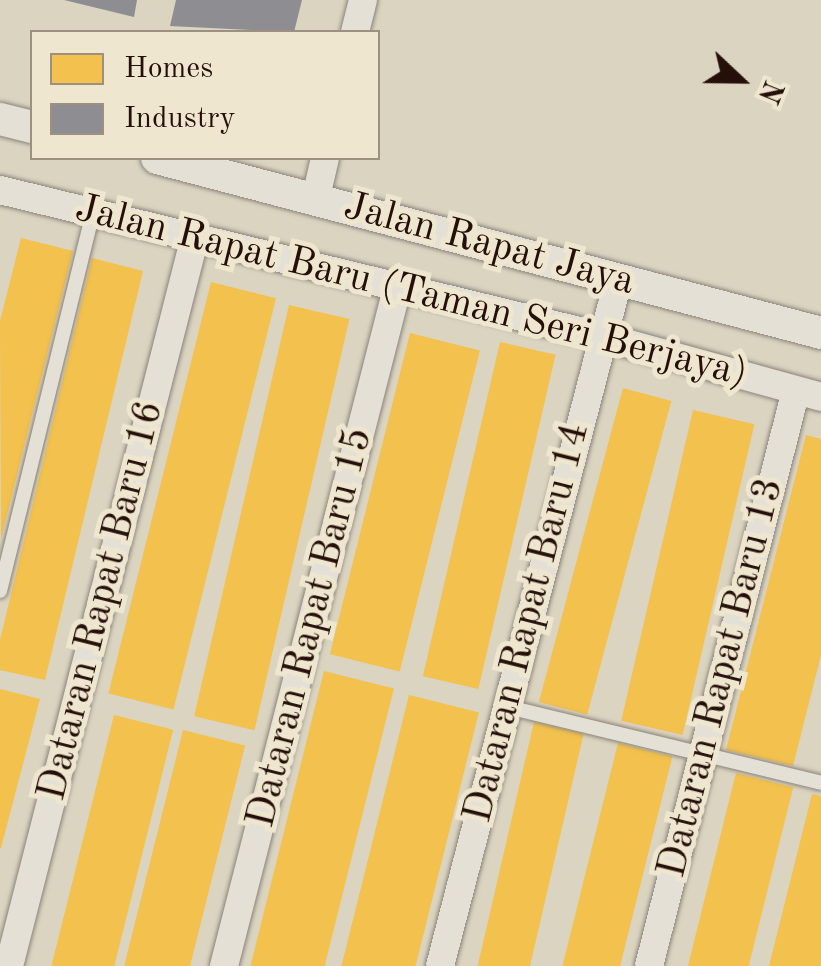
<!DOCTYPE html>
<style>
body{margin:0}
#map{position:relative;width:821px;height:966px;overflow:hidden;background:#dbd4c1;font-family:"Old Standard TT",serif}
div>[style]{position:absolute}
[style*='--x']{left:calc(var(--x)*1px);top:calc(var(--y)*1px);width:calc(var(--w)*1px);rotate:calc(var(--a)*1deg)}
.homes>*{inset:0;background:#f2c14e;transform-origin:0 0}
.industry>*{inset:0;background:#8d8d92}
.roads{filter:drop-shadow(0 0 2px #8b8479) drop-shadow(0 0 2px #8b8479)}
.service>*{height:14px;margin:-7px;padding:0 7px;transform-origin:7px;border-radius:7px;background:#e4e0d6}
.minor>*{height:28px;margin:-14px;padding:0 14px;transform-origin:14px;border-radius:14px;background:#e4e0d6}
.tertiary>*{height:32px;margin:-16px;padding:0 16px;transform-origin:16px;border-radius:16px;background:#e4e0d6}
span{translate:-50% -50%;white-space:nowrap;text-align:center;line-height:1.15;-webkit-text-stroke:10px #efe6d0;paint-order:stroke}
.street-label{font-size:40px;color:#241009}
.legend{position:absolute;left:30px;top:30px;width:350px;height:130px;box-sizing:border-box;background:#efe6d0;border:2px solid #9e9080;margin:0;padding:12px 18px;list-style:none;font-size:30px;color:#241009}
.legend li{display:flex;align-items:center;gap:20px;height:50px}
.legend b{width:50px;border:2px solid #9e9080}
.north{position:absolute;left:691px;top:30px;width:100px;height:100px;-webkit-text-stroke:8px #efe6d0;paint-order:stroke;rotate:112deg;font-size:28px;font-weight:700;line-height:40px;text-align:center;color:#241009}
.north::after{content:'';display:block;margin:auto;width:35px;height:45px;background:#241009;clip-path:polygon(50% 0,100% 100%,50% 72%,0 100%)}
</style>
<div id="map">
<div class="homes">
<div style="clip-path:polygon(21px 238px,73px 251px,1px 539px,0 321px)"></div>
<div style="clip-path:polygon(92px 258px,143px 271px,45px 680px,0 670px,0 640px)"></div>
<div style="left:211px;top:282px;width:67px;height:424px;rotate:14deg"></div>
<div style="left:289px;top:305px;width:62px;height:422px;rotate:13deg"></div>
<div style="left:410px;top:333px;width:72px;height:331px;rotate:14deg"></div>
<div style="left:500px;top:342px;width:57px;height:343px;rotate:13deg"></div>
<div style="left:623px;top:388px;width:50px;height:325px;rotate:15deg"></div>
<div style="left:693px;top:410px;width:63px;height:319px;rotate:13deg"></div>
<div style="clip-path:polygon(806px 435px,821px 439px,821px 655px,793px 766px,726px 750px)"></div>
<div style="left:324px;top:671px;width:72px;height:304px;rotate:14deg"></div>
<div style="clip-path:polygon(0 689px,40px 699px,1px 848px,0 848px)"></div>
<div style="left:409px;top:695px;width:72px;height:280px;rotate:14deg"></div>
<div style="left:114px;top:715px;width:61px;height:259px;rotate:14deg"></div>
<div style="left:534px;top:722px;width:51px;height:252px;rotate:13deg"></div>
<div style="left:183px;top:730px;width:64px;height:244px;rotate:14deg"></div>
<div style="left:618px;top:743px;width:56px;height:230px;rotate:14deg"></div>
<div style="left:736px;top:773px;width:59px;height:199px;rotate:14deg"></div>
<div style="clip-path:polygon(812px 794px,821px 796px,821px 966px,769px 966px)"></div>
</div>
<div class="industry">
<div style="clip-path:polygon(64px 0,137px 0,134px 17px)"></div>
<div style="clip-path:polygon(176px 0,302px 0,294px 32px,170px 26px)"></div>
</div>
<div class="roads">
<div class="service">
<div style="--x:0;--y:591;--w:391;--a:-76.2"></div>
<div style="--x:508;--y:707;--w:322;--a:13.6"></div>
</div>
<div class="minor">
<div style="--x:355;--y:32;--w:33;--a:-76"></div>
<div style="--x:0;--y:190;--w:618;--a:13.68"></div>
<div style="--x:600;--y:336;--w:229;--a:15.4"></div>
<div style="--x:316;--y:197;--w:40;--a:-77"></div>
<div style="--x:9;--y:966;--w:752;--a:-75.69"></div>
<div style="--x:224;--y:966;--w:699;--a:-75.67"></div>
<div style="--x:440;--y:966;--w:708;--a:-75.43"></div>
<div style="--x:649;--y:966;--w:594;--a:-75.68"></div>
</div>
<div class="tertiary">
<div style="--x:0;--y:119;--w:33;--a:14"></div>
<div style="--x:157;--y:158;--w:687;--a:14.76"></div>
</div>
</div>
<div class="street-label">
<span style="left:489px;top:245px;rotate:15deg">Jalan Rapat Jaya</span>
<span style="left:411px;top:292px;rotate:14deg">Jalan Rapat Baru (Taman Seri Berjaya)</span>
<span style="left:102px;top:601px;rotate:-76deg">Dataran Rapat Baru 16</span>
<span style="left:528px;top:623px;rotate:-76deg">Dataran Rapat Baru 14</span>
<span style="left:311px;top:628px;rotate:-76deg">Dataran Rapat Baru 15</span>
<span style="left:722px;top:678px;rotate:-76deg">Dataran Rapat Baru 13</span>
</div>
<ul class="legend">
<li><b style="height:28px;background:#f2c14e"></b>Homes</li>
<li><b style="height:28px;background:#8d8d92"></b>Industry</li>
</ul>
<div class="north">N</div>
</div>
